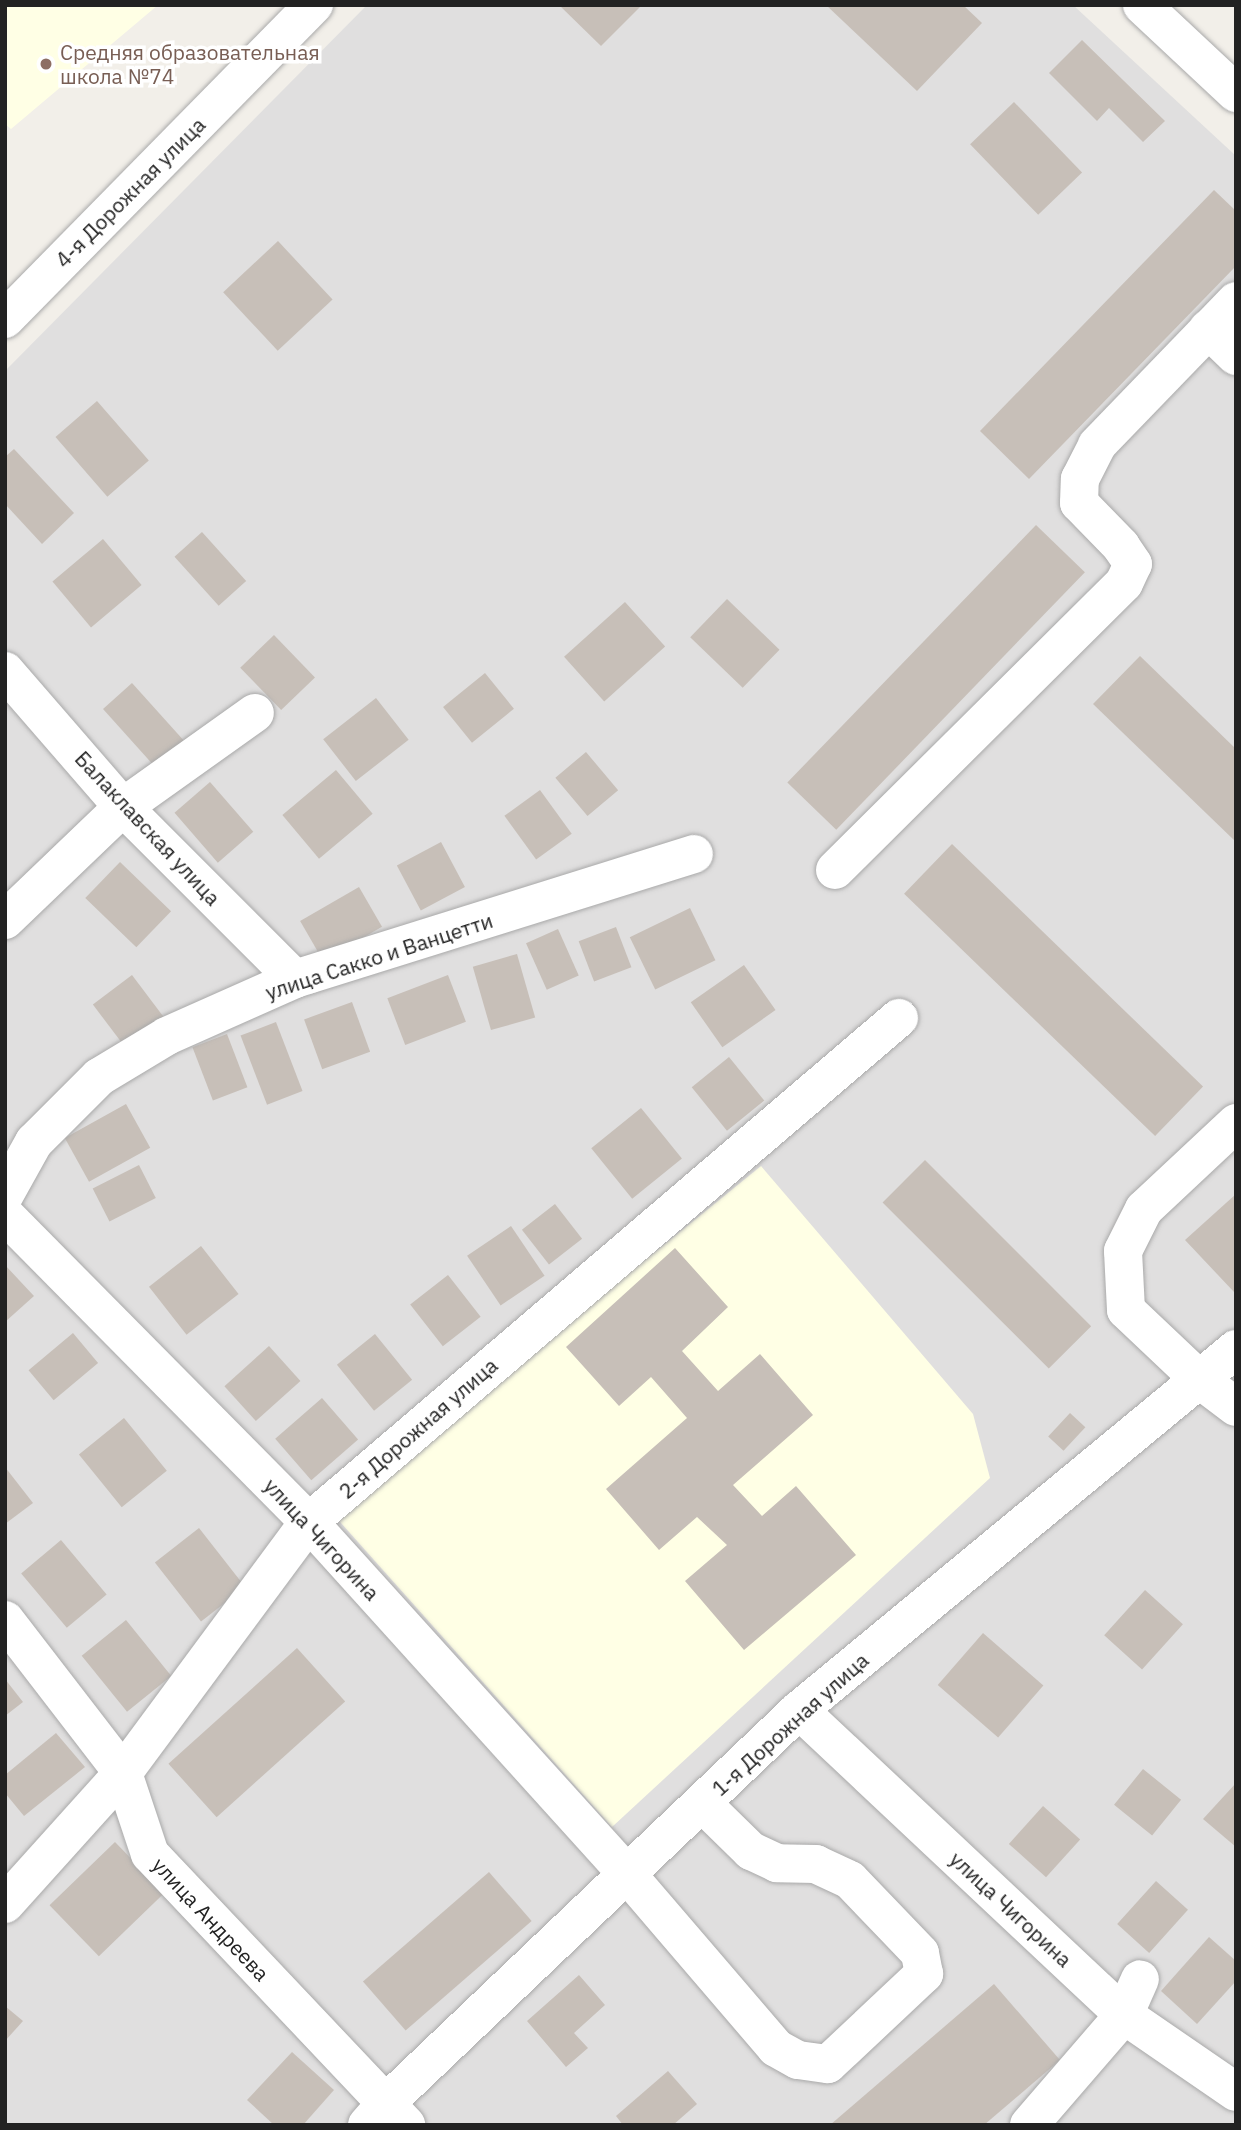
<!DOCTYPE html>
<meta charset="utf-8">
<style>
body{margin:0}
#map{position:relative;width:1241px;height:2130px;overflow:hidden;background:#f2efe9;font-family:"IBM Plex Sans",sans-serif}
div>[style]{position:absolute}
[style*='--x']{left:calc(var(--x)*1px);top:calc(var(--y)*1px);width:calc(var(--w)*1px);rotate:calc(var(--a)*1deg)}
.residential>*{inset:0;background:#e0dfdf}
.education>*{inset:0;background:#ffffe5}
.building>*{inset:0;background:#c7bfb8;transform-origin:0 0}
.roads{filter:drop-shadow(0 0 2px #a9a9a9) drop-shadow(0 0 2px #a9a9a9)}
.minor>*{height:38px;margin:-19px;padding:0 19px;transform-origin:19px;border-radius:19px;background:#fff}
.dots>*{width:19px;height:19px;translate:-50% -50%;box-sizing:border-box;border:4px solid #fff;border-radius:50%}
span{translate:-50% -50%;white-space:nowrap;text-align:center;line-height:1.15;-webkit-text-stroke:7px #fff;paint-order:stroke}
.education-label{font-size:21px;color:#785e54}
.left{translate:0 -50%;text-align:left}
.street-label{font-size:21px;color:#222}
.frame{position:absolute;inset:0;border:7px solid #222;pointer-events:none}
</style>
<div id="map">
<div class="residential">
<div style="clip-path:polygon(367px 5px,1073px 5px,1236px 156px,1236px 2125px,5px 2125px,5px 371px)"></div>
</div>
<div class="education">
<div style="clip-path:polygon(5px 5px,158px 5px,11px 129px,5px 124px)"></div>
<div style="clip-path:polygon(761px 1166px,973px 1414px,990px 1478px,612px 1827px,333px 1514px)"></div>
</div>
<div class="building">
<div style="clip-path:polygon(559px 5px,642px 5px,601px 46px)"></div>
<div style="clip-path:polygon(826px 5px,963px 5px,982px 23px,917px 91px)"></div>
<div style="clip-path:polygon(1082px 40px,1165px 121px,1143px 142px,1109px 108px,1097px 121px,1049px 73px)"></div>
<div style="left:1014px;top:102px;width:98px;height:61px;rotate:46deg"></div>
<div style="clip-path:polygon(1214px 190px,1236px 211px,1236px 266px,1029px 479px,980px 431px)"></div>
<div style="left:278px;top:241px;width:80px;height:75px;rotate:47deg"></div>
<div style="left:97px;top:401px;width:79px;height:55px;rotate:49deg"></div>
<div style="clip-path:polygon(14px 449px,74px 513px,42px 544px,5px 504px,5px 457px)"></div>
<div style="left:1036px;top:525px;width:68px;height:358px;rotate:44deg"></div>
<div style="left:202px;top:532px;width:66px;height:37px;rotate:48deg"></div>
<div style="left:103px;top:539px;width:60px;height:66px;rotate:50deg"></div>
<div style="left:727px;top:599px;width:73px;height:53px;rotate:44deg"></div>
<div style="left:625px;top:602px;width:60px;height:82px;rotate:48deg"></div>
<div style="left:274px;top:635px;width:59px;height:47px;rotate:46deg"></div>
<div style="clip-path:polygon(1140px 656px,1236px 749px,1236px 842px,1093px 704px)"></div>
<div style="left:485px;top:673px;width:46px;height:54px;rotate:51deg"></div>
<div style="left:132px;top:683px;width:79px;height:39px;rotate:48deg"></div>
<div style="left:376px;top:698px;width:53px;height:67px;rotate:52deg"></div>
<div style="left:586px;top:752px;width:50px;height:40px;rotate:50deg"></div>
<div style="left:336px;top:770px;width:57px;height:70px;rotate:50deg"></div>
<div style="left:210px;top:782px;width:66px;height:47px;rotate:49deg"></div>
<div style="left:540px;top:790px;width:54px;height:44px;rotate:54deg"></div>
<div style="left:441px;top:842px;width:51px;height:50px;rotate:62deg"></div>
<div style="left:952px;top:844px;width:349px;height:69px;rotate:44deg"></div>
<div style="left:120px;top:862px;width:71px;height:50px;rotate:44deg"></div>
<div style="left:359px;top:887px;width:46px;height:68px;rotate:60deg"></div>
<div style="left:690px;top:908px;width:58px;height:67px;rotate:64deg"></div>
<div style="left:616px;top:927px;width:43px;height:40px;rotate:69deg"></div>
<div style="left:558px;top:929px;width:51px;height:35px;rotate:66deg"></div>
<div style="left:517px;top:954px;width:66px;height:46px;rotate:74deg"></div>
<div style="left:744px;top:965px;width:55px;height:65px;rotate:55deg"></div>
<div style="left:132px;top:975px;width:54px;height:49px;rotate:53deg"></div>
<div style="left:448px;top:975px;width:50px;height:65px;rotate:69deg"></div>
<div style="left:352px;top:1002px;width:53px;height:51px;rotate:70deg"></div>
<div style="left:276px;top:1022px;width:74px;height:38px;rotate:69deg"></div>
<div style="left:227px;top:1034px;width:57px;height:37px;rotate:69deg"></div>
<div style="left:729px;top:1057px;width:56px;height:48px;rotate:51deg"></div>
<div style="left:126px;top:1104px;width:50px;height:70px;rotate:61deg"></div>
<div style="left:641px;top:1108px;width:65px;height:64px;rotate:51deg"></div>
<div style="left:925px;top:1160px;width:235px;height:60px;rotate:45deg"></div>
<div style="left:139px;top:1165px;width:37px;height:52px;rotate:63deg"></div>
<div style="clip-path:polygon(1236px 1194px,1236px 1290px,1234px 1292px,1185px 1240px)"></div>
<div style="left:555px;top:1204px;width:44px;height:42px;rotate:52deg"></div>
<div style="left:511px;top:1226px;width:60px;height:53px;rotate:56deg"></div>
<div style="left:201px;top:1246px;width:61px;height:66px;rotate:52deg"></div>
<div style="clip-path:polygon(675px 1248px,728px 1307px,682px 1351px,718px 1391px,760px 1354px,813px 1415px,733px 1485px,762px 1516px,796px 1486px,856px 1555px,744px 1650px,685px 1581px,727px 1545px,697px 1517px,659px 1550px,606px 1489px,687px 1418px,651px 1377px,619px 1406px,566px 1347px)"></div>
<div style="clip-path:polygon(5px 1265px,34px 1296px,5px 1322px)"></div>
<div style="left:448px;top:1275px;width:53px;height:48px;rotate:52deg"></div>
<div style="left:73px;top:1333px;width:39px;height:58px;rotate:50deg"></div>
<div style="left:375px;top:1334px;width:59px;height:49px;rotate:51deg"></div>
<div style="left:269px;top:1346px;width:47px;height:60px;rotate:48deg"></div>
<div style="left:322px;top:1398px;width:55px;height:62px;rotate:49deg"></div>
<div style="left:1070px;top:1413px;width:21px;height:32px;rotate:43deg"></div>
<div style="left:124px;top:1418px;width:68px;height:58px;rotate:51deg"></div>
<div style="clip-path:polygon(5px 1467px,33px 1503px,5px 1524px)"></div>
<div style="left:199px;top:1528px;width:75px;height:56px;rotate:52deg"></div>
<div style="left:61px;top:1540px;width:71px;height:52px;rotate:50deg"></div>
<div style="left:1145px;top:1590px;width:51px;height:61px;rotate:42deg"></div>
<div style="left:126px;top:1620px;width:72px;height:57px;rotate:51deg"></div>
<div style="left:983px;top:1633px;width:80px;height:69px;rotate:41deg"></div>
<div style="left:297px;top:1648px;width:72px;height:173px;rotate:48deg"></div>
<div style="clip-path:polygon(5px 1679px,23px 1702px,5px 1716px)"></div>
<div style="clip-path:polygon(56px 1733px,85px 1767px,24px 1816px,5px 1793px,5px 1775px)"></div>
<div style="left:1143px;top:1769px;width:49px;height:46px;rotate:39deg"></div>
<div style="clip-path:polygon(1236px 1783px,1236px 1847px,1203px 1819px)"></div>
<div style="left:1043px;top:1806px;width:50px;height:51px;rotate:42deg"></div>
<div style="left:115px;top:1842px;width:71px;height:91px;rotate:46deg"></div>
<div style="left:489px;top:1872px;width:65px;height:167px;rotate:49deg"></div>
<div style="left:1156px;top:1881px;width:43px;height:58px;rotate:42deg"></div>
<div style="clip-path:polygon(1209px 1937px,1236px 1961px,1236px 1981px,1197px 2024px,1161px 1991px)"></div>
<div style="clip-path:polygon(579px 1975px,605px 2005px,574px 2033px,588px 2048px,566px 2067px,527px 2021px)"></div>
<div style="clip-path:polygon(994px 1984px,1060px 2060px,984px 2125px,830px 2125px)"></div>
<div style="clip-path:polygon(5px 2006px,23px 2021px,5px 2041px)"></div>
<div style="clip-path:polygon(292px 2052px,334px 2090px,303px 2125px,274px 2125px,247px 2100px)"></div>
<div style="clip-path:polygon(668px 2071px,697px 2104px,673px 2125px,623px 2125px,616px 2116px)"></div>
</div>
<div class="roads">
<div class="minor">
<div style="--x:1142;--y:5;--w:129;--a:43.1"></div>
<div style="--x:5;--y:319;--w:441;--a:-45.5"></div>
<div style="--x:1208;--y:329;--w:39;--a:44"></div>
<div style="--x:5;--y:671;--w:180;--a:49.1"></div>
<div style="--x:123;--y:807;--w:243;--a:45"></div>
<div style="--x:835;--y:870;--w:407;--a:-44.8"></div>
<div style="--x:1124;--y:583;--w:21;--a:-65"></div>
<div style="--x:1133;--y:564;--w:22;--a:-124"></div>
<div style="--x:1121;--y:546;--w:60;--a:-134.3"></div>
<div style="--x:1079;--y:503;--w:24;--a:-88"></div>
<div style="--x:1080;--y:479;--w:38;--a:-63"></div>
<div style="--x:1097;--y:445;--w:200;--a:-46"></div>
<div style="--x:5;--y:920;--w:163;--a:-43.8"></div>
<div style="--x:123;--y:807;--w:162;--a:-35.5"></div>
<div style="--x:1236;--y:1123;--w:126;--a:136.9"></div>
<div style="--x:1144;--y:1209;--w:47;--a:116.6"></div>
<div style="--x:1123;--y:1251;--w:59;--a:87.1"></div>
<div style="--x:1126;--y:1310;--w:100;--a:43.4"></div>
<div style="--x:1199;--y:1379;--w:46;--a:37.1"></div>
<div style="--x:5;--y:1194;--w:60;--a:-60.9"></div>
<div style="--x:34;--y:1142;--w:92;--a:-45"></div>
<div style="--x:99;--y:1077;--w:79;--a:-31.1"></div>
<div style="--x:167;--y:1036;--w:140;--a:-24"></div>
<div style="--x:295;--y:979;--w:418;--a:-17.4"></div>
<div style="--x:5;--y:1215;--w:432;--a:45.3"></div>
<div style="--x:309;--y:1522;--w:474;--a:47.9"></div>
<div style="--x:627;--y:1874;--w:229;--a:49.4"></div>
<div style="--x:776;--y:2048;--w:25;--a:29"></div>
<div style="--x:798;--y:2060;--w:30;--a:8"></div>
<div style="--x:828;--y:2064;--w:132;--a:-43.2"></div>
<div style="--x:924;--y:1974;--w:21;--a:-101"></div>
<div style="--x:920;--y:1953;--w:101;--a:-133.8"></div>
<div style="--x:850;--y:1880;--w:38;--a:-155"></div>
<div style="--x:816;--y:1864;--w:39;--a:-179"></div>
<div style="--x:777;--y:1863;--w:29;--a:-155"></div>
<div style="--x:751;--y:1851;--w:69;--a:-135.6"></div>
<div style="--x:5;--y:1620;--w:193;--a:52.4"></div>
<div style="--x:123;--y:1773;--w:85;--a:71.6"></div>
<div style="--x:150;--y:1854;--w:373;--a:46.6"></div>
<div style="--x:799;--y:1710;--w:446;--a:43.2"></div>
<div style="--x:1124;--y:2015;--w:136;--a:34.5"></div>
<div style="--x:5;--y:1904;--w:176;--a:-48"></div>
<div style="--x:123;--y:1773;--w:312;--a:-53.5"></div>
<div style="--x:309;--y:1522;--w:776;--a:-40.51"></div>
<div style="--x:367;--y:2125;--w:28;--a:-49"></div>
<div style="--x:385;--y:2104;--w:572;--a:-43.58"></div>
<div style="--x:799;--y:1710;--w:567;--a:-39.56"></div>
<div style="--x:1029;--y:2125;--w:145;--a:-49.2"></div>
<div style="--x:1124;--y:2015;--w:39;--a:-66"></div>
</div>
</div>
<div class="dots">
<div style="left:46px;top:64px;background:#8d6e63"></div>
</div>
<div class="education-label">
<span class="left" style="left:60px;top:64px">Средняя образовательная<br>школа №74</span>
</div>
<div class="street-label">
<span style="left:130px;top:192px;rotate:-45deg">4-я Дорожная улица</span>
<span style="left:148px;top:828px;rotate:47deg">Балаклавская улица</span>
<span style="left:379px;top:956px;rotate:-18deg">улица Сакко и Ванцетти</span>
<span style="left:418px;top:1428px;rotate:-41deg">2-я Дорожная улица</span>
<span style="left:322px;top:1539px;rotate:47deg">улица Чигорина</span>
<span style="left:790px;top:1724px;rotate:-42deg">1-я Дорожная улица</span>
<span style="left:1011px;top:1909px;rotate:43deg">улица Чигорина</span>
<span style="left:211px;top:1919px;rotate:47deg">улица Андреева</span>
</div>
<div class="frame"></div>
</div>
